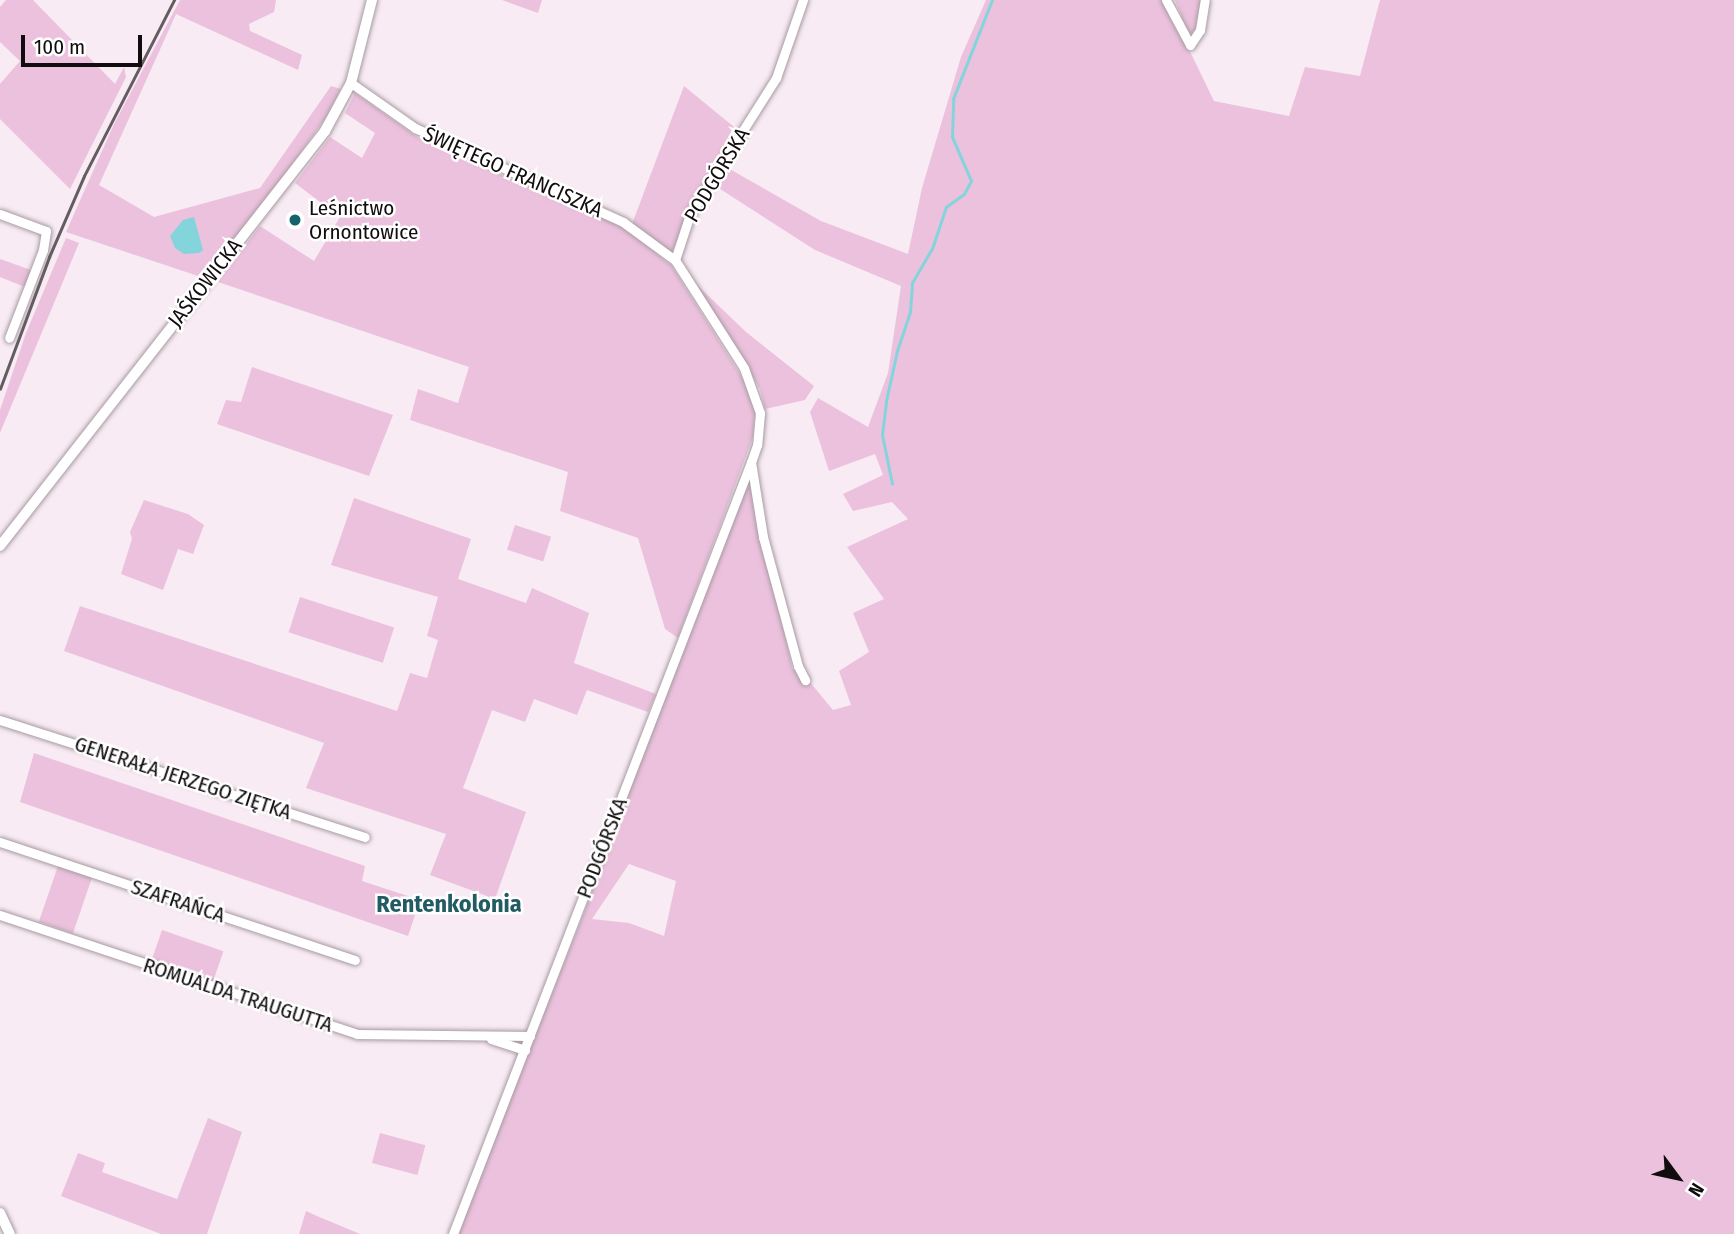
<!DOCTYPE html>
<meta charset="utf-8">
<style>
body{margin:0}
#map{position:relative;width:1734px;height:1234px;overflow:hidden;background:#f8ebf3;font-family:"Fira Sans Condensed",sans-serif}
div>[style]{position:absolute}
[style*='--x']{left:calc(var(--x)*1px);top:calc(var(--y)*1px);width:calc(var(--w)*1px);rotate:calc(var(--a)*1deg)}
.green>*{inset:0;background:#ecc1dd;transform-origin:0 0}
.water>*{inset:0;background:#84d4dc}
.stream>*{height:2.5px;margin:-1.25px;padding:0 1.25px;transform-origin:1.25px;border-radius:1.25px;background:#84d4dc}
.roads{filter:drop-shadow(0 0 2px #a79ba2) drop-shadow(0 0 2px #a79ba2)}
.minor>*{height:9px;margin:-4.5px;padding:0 4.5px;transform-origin:4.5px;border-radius:4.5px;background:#fff}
.tertiary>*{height:10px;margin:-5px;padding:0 5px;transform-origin:5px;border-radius:5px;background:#fff}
.rail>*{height:2.5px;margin:-1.25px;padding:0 1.25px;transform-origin:1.25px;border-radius:1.25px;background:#635c60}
.dots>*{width:19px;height:19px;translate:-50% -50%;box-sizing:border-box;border:4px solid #fff;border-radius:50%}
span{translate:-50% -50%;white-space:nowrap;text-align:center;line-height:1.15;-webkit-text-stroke:5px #fff;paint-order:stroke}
.street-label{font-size:21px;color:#110d0f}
.poi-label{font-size:21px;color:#110d0f}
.left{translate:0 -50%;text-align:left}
.quarter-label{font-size:24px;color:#225c62;font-weight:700}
.north{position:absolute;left:1643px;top:1143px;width:70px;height:70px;-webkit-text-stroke:5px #fff;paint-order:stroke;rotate:123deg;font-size:19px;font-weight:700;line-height:28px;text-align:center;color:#110d0f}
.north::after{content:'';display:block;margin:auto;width:24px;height:32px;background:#110d0f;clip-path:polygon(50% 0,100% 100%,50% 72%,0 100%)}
.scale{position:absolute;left:21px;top:35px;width:121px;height:32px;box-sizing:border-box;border:4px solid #110d0f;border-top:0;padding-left:9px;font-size:21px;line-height:24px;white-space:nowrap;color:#110d0f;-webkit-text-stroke:5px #fff;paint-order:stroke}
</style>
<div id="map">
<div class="green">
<div style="clip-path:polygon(6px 0,33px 0,115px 84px,124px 67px,126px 77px,70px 189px,0 119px,0 84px,20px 61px,0 42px,0 7px)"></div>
<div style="clip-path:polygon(180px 0,276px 0,274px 12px,249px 24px,250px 31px,302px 55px,298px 70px,176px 14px,99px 185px,154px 217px,260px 188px,331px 86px,341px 89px,327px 116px,282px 178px,204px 278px,66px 232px,114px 124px)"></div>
<div style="clip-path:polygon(502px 0,542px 0,538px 13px)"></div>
<div style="clip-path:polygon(evenodd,986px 0,1165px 0,1214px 101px,1289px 116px,1305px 67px,1360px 76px,1380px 0,1734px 0,1734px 1234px,456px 1234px,582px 918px,743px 487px,753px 488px,792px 668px,809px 681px,833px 710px,851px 705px,839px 671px,869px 652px,853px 613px,884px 599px,847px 547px,908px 519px,892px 502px,853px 511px,843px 494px,883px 475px,875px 454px,829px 471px,810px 412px,818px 398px,868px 427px,888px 373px,901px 286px,815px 250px,714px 185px,726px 167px,821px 221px,908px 254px,922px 188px,961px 57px,986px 0,629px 864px,676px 881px,664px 936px,629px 923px,592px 919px,629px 864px)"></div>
<div style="clip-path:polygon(1175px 0,1202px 0,1195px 31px,1190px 33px,1186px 27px)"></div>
<div style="clip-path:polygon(684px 86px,739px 131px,671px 253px,632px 224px)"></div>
<div style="clip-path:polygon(355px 93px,423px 141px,623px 227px,671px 265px,743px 379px,755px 411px,753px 437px,678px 638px,665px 629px,638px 538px,560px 511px,568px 472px,410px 420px,418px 389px,458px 403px,469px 367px,218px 282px,260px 226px,314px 261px,340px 217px,295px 183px,330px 137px,362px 158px,375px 133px,345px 113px)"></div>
<div style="clip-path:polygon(66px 238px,79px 243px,0 433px,0 410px,26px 333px)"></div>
<div style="clip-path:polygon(0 259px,31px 270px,25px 287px,0 277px)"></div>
<div style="clip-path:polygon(696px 284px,746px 332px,814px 386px,805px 400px,765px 409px,760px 389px)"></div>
<div style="clip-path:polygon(252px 367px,393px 415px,369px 476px,217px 424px,226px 400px,241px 402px)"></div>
<div style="clip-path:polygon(354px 498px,471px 539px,458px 579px,526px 603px,532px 588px,589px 613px,574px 663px,656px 694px,648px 712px,587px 690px,577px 715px,534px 699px,525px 722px,492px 710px,463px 788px,526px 812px,495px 899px,430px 875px,446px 834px,306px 788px,324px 743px,64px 651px,80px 606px,397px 711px,410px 673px,427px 678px,438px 640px,427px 636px,438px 597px,331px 565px)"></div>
<div style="clip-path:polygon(144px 500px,188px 514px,204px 525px,193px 554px,178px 549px,163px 590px,121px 574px,132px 539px,130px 532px)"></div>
<div style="left:515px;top:525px;width:38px;height:26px;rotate:18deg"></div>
<div style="left:300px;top:597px;width:99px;height:37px;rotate:18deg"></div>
<div style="clip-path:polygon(34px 753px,365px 866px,362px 881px,420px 900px,408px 936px,20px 802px)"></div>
<div style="left:58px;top:866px;width:36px;height:59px;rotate:19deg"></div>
<div style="left:162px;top:930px;width:65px;height:34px;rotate:19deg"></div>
<div style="clip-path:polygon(208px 1118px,242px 1132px,207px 1234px,161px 1234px,61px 1196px,78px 1153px,105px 1163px,102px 1172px,177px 1199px)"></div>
<div style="left:380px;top:1133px;width:47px;height:31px;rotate:15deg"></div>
<div style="clip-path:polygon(306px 1211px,317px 1216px,360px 1234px,299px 1234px)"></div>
</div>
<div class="water">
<div style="clip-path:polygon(194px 217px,203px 250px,199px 253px,184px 254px,175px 248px,170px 236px,183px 220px)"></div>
</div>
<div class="stream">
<div style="--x:892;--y:484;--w:50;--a:-101.5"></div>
<div style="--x:882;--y:435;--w:34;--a:-83"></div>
<div style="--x:886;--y:401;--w:51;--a:-77.6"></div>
<div style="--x:897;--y:351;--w:41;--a:-71.6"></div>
<div style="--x:910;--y:312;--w:29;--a:-86"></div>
<div style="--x:912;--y:283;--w:39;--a:-60"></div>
<div style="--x:932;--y:249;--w:44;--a:-71.6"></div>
<div style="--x:946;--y:207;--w:22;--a:-36"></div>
<div style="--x:964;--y:194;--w:15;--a:-62"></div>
<div style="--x:971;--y:181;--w:48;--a:-113.4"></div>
<div style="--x:952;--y:137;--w:38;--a:-88"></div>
<div style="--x:953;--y:99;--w:106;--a:-68.5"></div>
</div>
<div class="roads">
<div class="minor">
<div style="--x:1166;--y:0;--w:51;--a:61.9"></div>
<div style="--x:1190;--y:45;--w:18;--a:-56"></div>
<div style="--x:1200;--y:30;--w:30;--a:-81"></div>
<div style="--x:351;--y:83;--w:78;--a:35.1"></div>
<div style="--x:415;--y:128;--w:228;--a:24.3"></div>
<div style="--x:623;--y:222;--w:64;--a:36.2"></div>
<div style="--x:675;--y:260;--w:128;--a:57.4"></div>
<div style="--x:744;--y:368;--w:48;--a:70.4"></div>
<div style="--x:760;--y:413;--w:32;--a:95"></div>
<div style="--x:757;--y:445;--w:18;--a:109"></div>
<div style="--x:751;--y:462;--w:828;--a:111.11"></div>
<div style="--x:0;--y:214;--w:49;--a:20.3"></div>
<div style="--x:46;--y:231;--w:19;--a:99"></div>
<div style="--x:43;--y:250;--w:94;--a:111.1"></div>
<div style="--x:675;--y:260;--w:48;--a:-71.9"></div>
<div style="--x:690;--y:214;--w:161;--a:-57.7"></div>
<div style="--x:776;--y:78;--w:83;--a:-70.9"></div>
<div style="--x:751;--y:462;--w:76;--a:80.9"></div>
<div style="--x:763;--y:537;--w:134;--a:74.8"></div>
<div style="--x:798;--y:666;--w:16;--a:63"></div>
<div style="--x:0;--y:720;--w:383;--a:17.8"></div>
<div style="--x:0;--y:842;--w:374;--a:18.4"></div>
<div style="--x:0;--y:915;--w:376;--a:18.4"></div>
<div style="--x:357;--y:1034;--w:173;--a:0.7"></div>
<div style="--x:491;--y:1039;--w:36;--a:18"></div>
</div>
<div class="tertiary">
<div style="--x:0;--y:546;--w:527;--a:-51.93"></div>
<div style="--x:325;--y:131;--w:55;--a:-61.6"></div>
<div style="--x:351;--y:83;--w:86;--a:-75.8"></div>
<div style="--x:0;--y:1213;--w:23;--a:65"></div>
</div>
</div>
<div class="rail">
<div style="--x:0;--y:389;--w:141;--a:-69.6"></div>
<div style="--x:49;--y:257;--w:88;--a:-66.6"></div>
<div style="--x:84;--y:176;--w:198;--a:-62.9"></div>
</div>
<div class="dots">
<div style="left:295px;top:220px;background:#15646b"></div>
</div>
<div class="street-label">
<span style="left:513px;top:172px;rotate:24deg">ŚWIĘTEGO FRANCISZKA</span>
<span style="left:717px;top:175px;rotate:-59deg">PODGÓRSKA</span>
<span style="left:205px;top:283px;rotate:-52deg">JAŚKOWICKA</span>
<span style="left:183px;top:778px;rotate:18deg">GENERAŁA JERZEGO ZIĘTKA</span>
<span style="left:602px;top:848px;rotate:-69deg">PODGÓRSKA</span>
<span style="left:178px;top:901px;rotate:18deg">SZAFRAŃCA</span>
<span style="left:238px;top:995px;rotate:18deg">ROMUALDA TRAUGUTTA</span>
</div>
<div class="poi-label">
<span class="left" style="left:309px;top:220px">Leśnictwo<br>Ornontowice</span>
</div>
<div class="quarter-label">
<span style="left:449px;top:905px">Rentenkolonia</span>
</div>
<div class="north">N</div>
<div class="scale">100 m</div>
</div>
